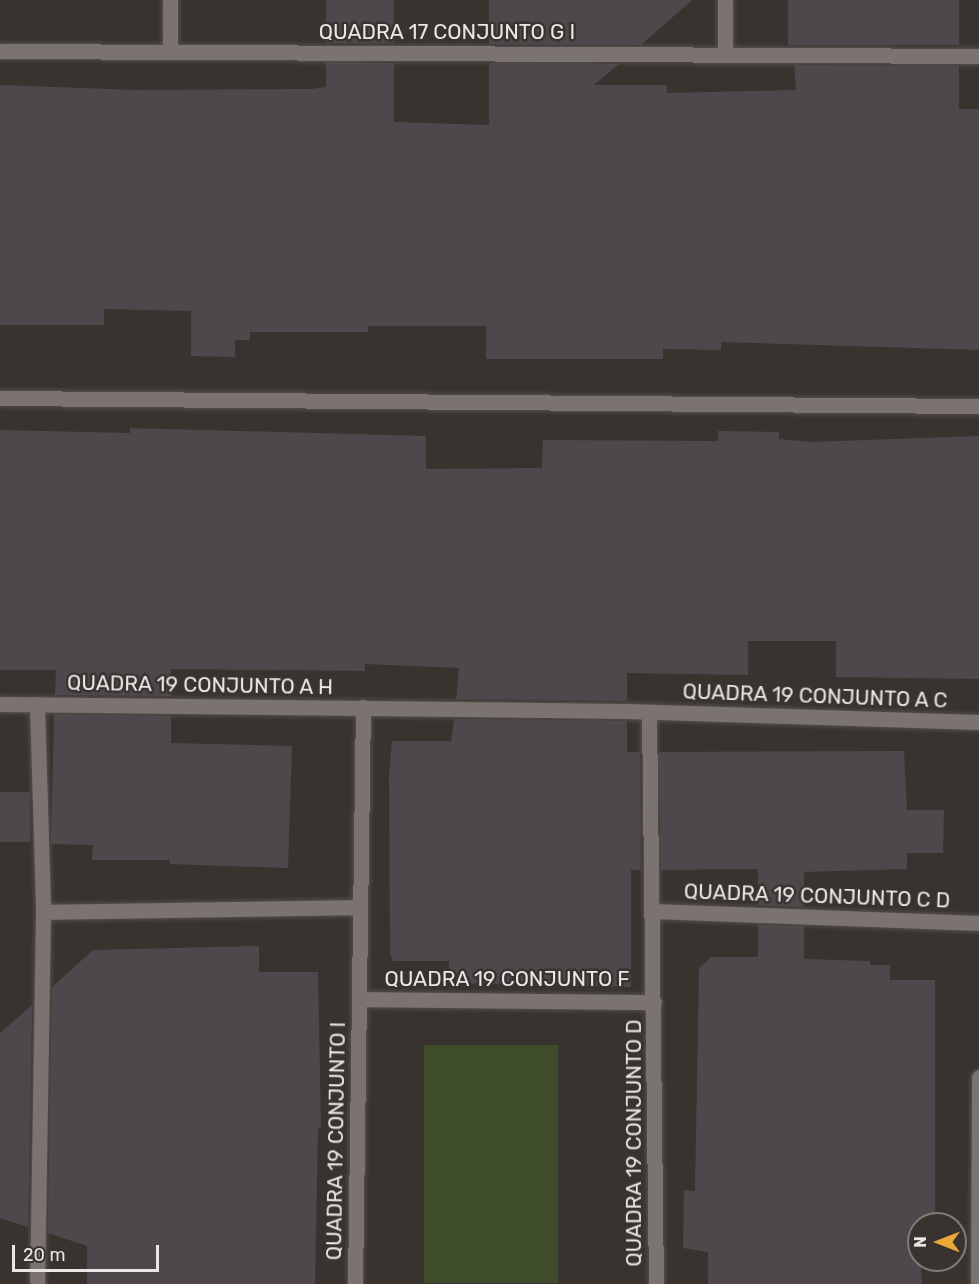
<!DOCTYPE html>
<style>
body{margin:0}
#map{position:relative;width:979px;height:1284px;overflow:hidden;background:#393330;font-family:Rubik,sans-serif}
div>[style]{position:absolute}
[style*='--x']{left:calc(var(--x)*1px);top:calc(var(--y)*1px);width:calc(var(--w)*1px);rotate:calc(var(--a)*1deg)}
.green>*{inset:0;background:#3f4c2a;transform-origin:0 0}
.building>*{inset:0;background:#4e484c;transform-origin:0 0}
.roads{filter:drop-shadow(0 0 2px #554f4d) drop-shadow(0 0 2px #554f4d)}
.minor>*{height:15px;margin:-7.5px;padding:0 7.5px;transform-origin:7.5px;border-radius:7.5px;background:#7b7370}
span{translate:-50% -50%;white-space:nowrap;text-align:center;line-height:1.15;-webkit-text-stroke:5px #393330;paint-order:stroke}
.street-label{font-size:21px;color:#eae6e5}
.north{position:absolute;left:907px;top:1212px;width:60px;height:60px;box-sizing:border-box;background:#393330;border:2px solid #807b78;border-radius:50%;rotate:270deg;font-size:16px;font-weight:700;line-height:24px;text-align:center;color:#eae6e5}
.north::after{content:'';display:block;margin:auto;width:21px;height:27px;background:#eca93a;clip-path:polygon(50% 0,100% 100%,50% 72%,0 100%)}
.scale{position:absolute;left:12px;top:1245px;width:147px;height:27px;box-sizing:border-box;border:3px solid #eae6e5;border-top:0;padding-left:8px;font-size:18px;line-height:21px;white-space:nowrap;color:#eae6e5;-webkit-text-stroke:4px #393330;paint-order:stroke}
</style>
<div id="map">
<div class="green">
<div style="left:558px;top:1045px;width:238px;height:134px;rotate:90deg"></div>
</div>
<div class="building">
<div style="left:326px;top:0;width:68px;height:43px"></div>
<div style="clip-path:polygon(489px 0,692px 0,641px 45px,489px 44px)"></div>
<div style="left:788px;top:0;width:171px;height:45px"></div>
<div style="clip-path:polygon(326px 62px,394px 63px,394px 122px,489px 125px,489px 63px,619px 64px,594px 85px,667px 85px,667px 93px,796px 90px,794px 65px,959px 66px,959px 109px,979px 109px,979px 350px,721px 342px,721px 350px,663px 349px,663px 359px,486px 359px,486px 326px,368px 326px,368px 332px,250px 332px,250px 340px,235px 340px,235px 357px,191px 356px,191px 311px,104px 309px,104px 325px,0 325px,0 85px,137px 90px,311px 89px,326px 87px)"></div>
<div style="clip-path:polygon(130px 428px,426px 436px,426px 469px,542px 468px,543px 440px,718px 441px,718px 431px,779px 432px,779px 439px,811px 442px,979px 436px,979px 679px,836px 677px,836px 641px,748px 641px,748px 675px,627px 673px,627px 701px,456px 699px,459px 668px,365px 664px,365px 671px,171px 669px,171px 696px,55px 695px,56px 670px,0 670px,0 430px,130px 433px)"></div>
<div style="clip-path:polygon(54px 714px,171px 716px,171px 743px,292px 746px,288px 868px,170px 864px,170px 860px,92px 860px,93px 845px,51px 844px)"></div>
<div style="clip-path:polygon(454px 719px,627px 721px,627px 752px,640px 752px,641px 870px,631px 870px,631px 987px,449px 983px,449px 961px,393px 961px,390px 954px,389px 774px,392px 741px,451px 741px)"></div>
<div style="clip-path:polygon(904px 751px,907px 810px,944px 810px,943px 853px,907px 853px,907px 869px,804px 872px,804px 907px,758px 905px,758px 869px,661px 870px,659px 752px)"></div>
<div style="left:0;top:792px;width:30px;height:50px"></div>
<div style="clip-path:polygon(758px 925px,804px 926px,804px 959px,870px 961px,870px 965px,890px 965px,890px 980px,935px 980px,935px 1224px,919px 1224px,922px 1284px,708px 1284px,708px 1252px,683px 1248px,684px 1190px,695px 1191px,699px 968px,711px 957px,758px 957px)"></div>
<div style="clip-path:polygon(259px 946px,259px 972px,318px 972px,321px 1128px,318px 1128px,315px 1284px,87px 1284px,87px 1246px,48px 1233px,52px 987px,93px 950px)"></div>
<div style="clip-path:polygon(32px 1005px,28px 1227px,0 1218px,0 1033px)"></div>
</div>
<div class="roads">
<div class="minor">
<div style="--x:0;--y:51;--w:979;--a:0.29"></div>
<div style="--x:170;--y:51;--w:51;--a:-90"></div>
<div style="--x:725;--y:55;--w:55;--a:-90"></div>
<div style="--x:0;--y:398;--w:979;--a:0.47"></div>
<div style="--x:0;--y:704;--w:627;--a:0.64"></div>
<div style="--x:627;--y:711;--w:352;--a:1.8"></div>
<div style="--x:37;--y:704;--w:208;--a:88.3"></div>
<div style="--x:43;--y:912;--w:372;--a:90.9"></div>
<div style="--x:649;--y:712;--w:572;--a:89.3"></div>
<div style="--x:654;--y:911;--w:325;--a:2.1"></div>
<div style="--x:43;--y:912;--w:316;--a:-0.9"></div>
<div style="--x:359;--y:999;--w:295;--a:0.6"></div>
<div style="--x:355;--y:1284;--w:577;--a:-89.21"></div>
<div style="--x:978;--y:1284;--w:207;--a:-89.7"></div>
</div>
</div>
<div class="street-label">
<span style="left:447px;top:32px">QUADRA 17 CONJUNTO G I</span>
<span style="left:200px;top:685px;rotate:1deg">QUADRA 19 CONJUNTO A H</span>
<span style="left:815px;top:696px;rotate:2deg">QUADRA 19 CONJUNTO A C</span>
<span style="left:817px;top:896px;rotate:2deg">QUADRA 19 CONJUNTO C D</span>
<span style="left:507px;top:979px">QUADRA 19 CONJUNTO F</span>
<span style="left:336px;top:1141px;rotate:-89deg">QUADRA 19 CONJUNTO I</span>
<span style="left:634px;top:1143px;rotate:-90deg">QUADRA 19 CONJUNTO D</span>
</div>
<div class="north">N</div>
<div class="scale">20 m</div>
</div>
